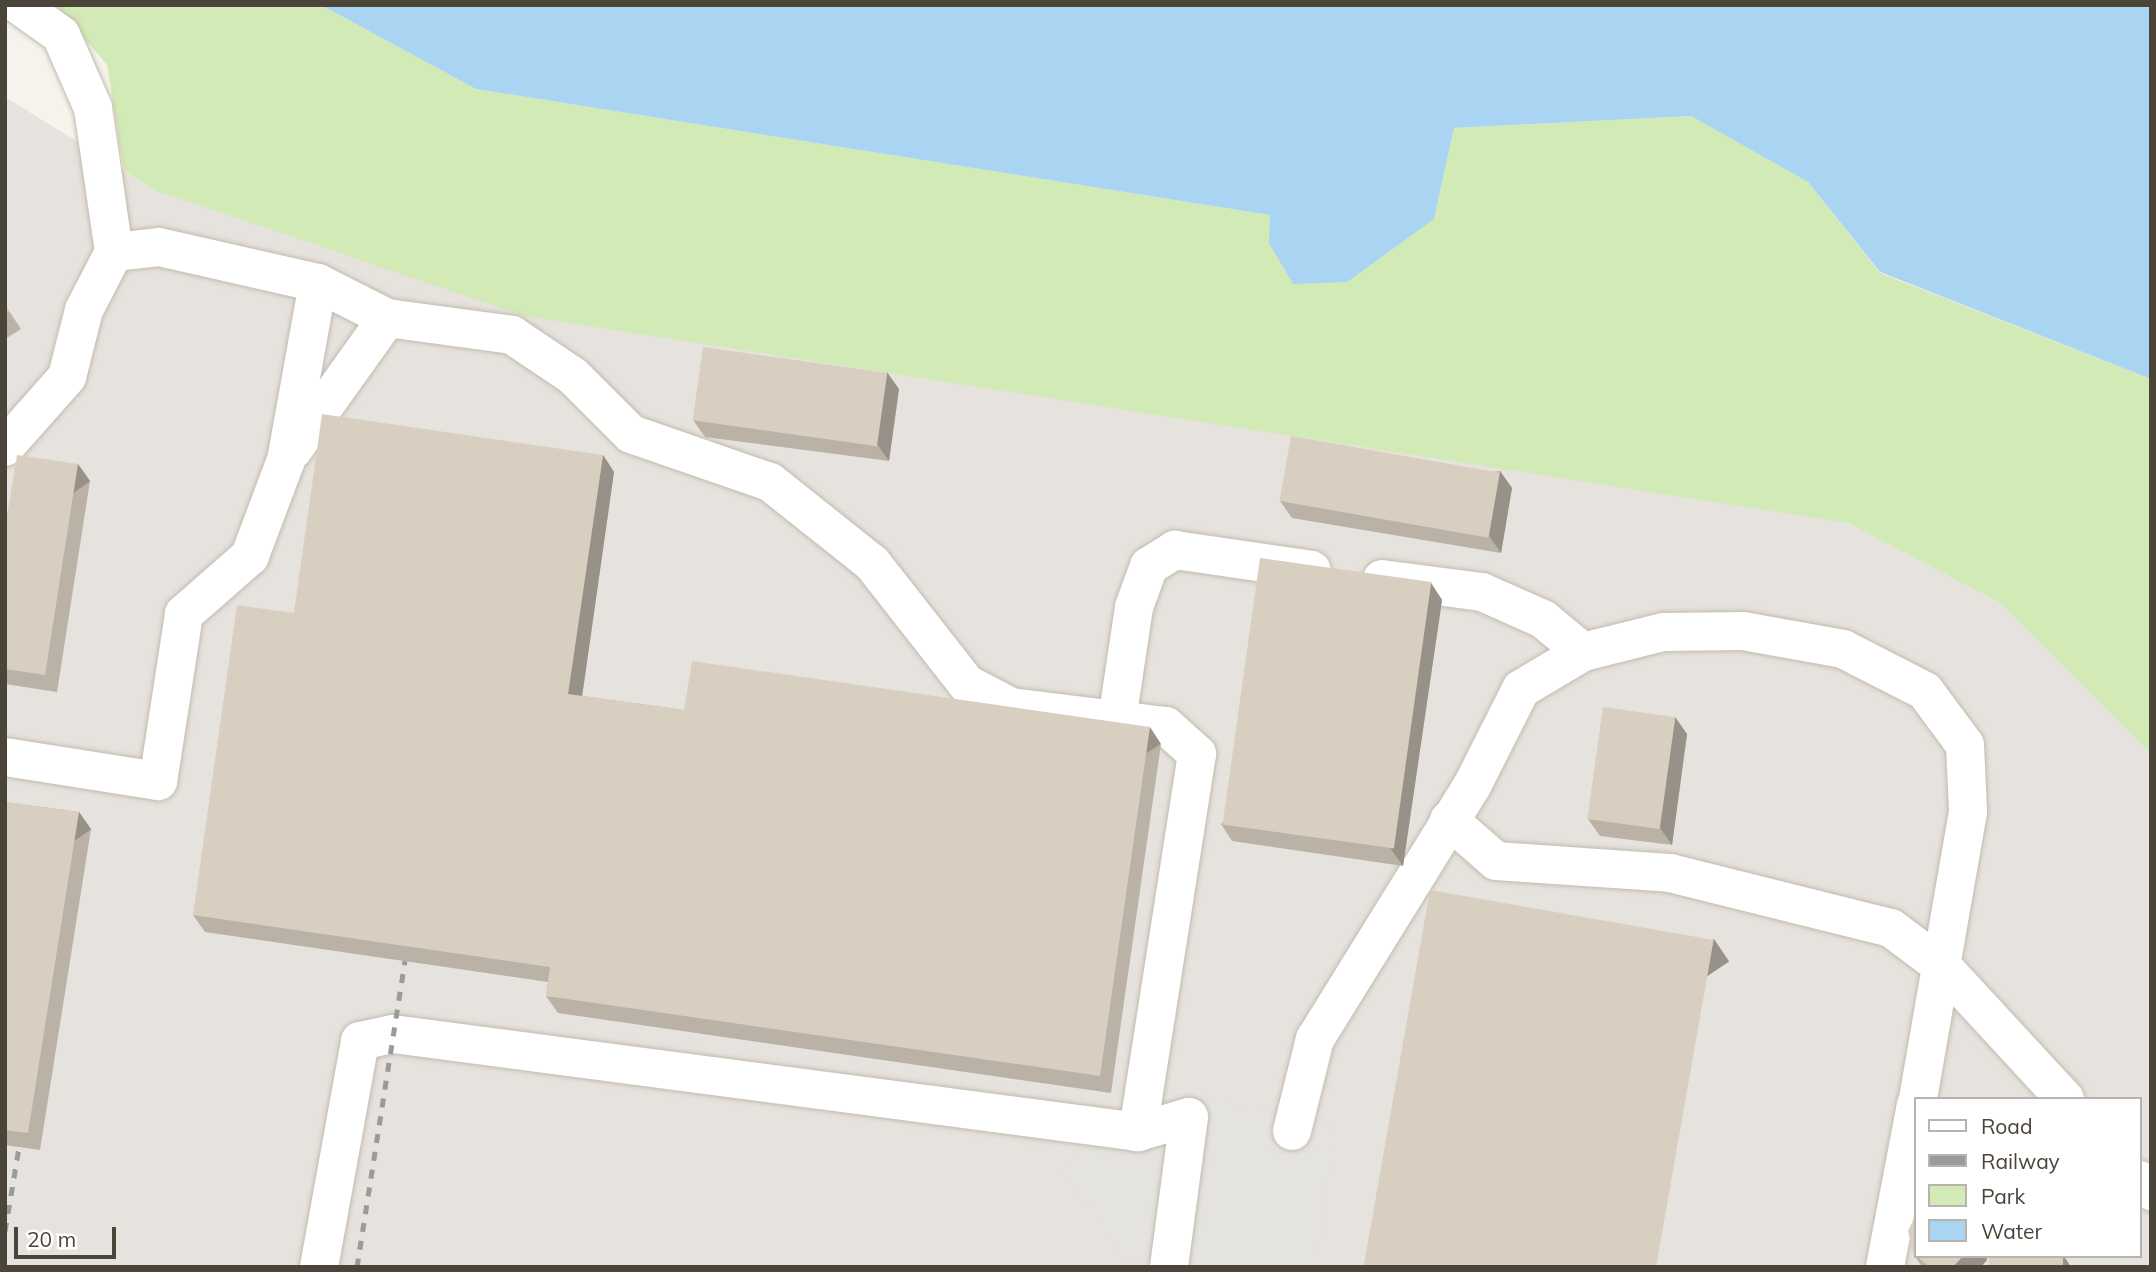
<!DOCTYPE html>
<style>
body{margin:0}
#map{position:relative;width:2156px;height:1272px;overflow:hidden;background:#f6f3ec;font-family:Mulish,sans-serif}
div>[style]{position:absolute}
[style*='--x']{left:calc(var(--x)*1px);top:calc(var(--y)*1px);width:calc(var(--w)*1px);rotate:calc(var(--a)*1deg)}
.industrial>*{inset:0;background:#e6e2dd}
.green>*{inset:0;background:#d2eab5}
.parking>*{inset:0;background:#e5e3e0}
.water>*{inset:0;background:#a9d4f2}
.roads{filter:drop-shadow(0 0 2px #c2bbae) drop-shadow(0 0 2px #c2bbae)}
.minor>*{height:38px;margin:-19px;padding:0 19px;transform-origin:19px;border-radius:19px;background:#fff}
.rail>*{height:5px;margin-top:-2.5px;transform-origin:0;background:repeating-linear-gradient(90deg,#9a9a9a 0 9px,transparent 0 18px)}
.wall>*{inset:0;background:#bab2a6}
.shaded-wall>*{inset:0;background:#979187;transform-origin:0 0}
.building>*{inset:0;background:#d8cfc1;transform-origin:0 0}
span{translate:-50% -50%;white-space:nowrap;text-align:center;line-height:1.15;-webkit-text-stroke:7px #fff;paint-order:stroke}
.frame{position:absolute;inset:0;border:7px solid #4b4439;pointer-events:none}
.legend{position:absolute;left:1914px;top:1097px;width:228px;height:161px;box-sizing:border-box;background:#fff;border:2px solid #b7b4b0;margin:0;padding:9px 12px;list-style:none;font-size:21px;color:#4b4439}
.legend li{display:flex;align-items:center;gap:14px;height:35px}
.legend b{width:35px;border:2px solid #b7b4b0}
.scale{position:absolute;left:14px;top:1227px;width:102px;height:32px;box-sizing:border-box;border:4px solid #4b4439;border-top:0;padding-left:9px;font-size:21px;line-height:24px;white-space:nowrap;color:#4b4439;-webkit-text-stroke:5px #fff;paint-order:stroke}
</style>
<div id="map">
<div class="industrial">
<div style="clip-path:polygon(evenodd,5px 97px,157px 191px,1848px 523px,2000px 603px,2151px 753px,2151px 1267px,5px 1267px,5px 97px,1916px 1099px,2140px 1099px,2140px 1256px,1916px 1256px,1916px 1099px)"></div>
</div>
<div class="green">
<div style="clip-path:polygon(56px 5px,321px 5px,476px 89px,1270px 215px,1434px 219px,1454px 128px,1691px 116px,1808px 182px,1880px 273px,2151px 379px,2151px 753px,2000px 603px,1848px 523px,525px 316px,157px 191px,124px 170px,107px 65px)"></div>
</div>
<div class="parking">
<div style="clip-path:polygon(1169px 1096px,1336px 1117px,1316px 1267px,1133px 1267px,1059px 1166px)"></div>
</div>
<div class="water">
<div style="clip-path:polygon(321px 5px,2151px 5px,2151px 379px,1880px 272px,1808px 182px,1691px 116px,1454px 128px,1434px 219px,1347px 282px,1293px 284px,1269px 243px,1270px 215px,476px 89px)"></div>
</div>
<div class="roads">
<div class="minor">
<div style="--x:19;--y:5;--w:52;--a:35.5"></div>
<div style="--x:61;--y:35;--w:80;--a:66.3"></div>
<div style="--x:93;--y:108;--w:146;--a:81.7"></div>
<div style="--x:387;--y:318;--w:126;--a:7.7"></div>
<div style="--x:512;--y:335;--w:73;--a:33.9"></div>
<div style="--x:573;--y:376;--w:82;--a:45"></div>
<div style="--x:631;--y:434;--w:147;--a:19.1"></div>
<div style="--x:770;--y:482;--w:130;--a:38.5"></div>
<div style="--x:872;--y:563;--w:154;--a:51.9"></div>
<div style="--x:967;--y:684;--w:50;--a:27.6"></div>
<div style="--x:1011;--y:707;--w:156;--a:7"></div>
<div style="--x:1166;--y:726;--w:42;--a:42.1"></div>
<div style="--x:1197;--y:754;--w:383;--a:98.9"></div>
<div style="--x:5;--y:447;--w:94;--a:-48.5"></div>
<div style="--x:67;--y:377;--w:69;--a:-75.8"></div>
<div style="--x:84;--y:310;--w:65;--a:-62.7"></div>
<div style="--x:114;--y:252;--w:45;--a:-6.3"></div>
<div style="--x:159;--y:247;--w:163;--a:12.8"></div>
<div style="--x:318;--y:283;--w:180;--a:100.2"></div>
<div style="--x:286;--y:460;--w:103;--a:110.6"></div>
<div style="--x:250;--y:556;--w:88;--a:138.7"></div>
<div style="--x:184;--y:614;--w:169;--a:98.8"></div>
<div style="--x:158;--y:781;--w:155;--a:-171.1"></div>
<div style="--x:293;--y:450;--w:162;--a:-54.5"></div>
<div style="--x:387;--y:318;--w:77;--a:-153.1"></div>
<div style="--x:1382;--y:579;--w:101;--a:7.4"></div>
<div style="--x:1482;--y:592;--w:67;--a:23.9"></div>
<div style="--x:1543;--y:619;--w:52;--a:39.5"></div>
<div style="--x:1117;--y:720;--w:114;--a:-81.4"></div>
<div style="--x:1134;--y:607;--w:44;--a:-69.9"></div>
<div style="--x:1149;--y:566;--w:31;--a:-32"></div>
<div style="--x:1175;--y:550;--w:138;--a:8.3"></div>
<div style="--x:1449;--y:820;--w:62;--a:41.1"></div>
<div style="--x:1496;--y:861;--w:174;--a:3.9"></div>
<div style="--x:1670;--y:873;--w:228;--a:14"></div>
<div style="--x:1891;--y:928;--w:65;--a:36.9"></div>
<div style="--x:1943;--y:967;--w:180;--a:47.3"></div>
<div style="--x:1292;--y:1131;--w:95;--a:-76"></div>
<div style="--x:1315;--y:1039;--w:298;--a:-58.2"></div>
<div style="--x:1472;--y:786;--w:109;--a:-63.2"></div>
<div style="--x:1521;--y:689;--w:72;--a:-30.8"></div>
<div style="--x:1583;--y:652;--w:82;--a:-14"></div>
<div style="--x:1663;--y:632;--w:80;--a:-0.7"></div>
<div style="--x:1743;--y:631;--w:102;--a:10.2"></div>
<div style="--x:1843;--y:649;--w:92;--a:27.1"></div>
<div style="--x:1925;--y:691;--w:67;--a:53.5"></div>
<div style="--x:1965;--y:745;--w:67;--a:87.4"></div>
<div style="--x:1968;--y:812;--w:291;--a:99.9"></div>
<div style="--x:2140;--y:1180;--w:16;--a:45"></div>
<div style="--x:319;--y:1267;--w:230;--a:-79.7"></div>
<div style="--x:360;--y:1041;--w:34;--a:-12"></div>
<div style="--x:393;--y:1034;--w:751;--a:7.49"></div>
<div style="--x:1138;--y:1132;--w:53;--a:-16.4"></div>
<div style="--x:1189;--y:1117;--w:151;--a:97.6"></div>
<div style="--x:1885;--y:1267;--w:165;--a:-79.2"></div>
</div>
</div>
<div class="rail">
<div style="--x:5;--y:1231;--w:85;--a:-80.5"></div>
<div style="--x:357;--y:1267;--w:310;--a:-81.1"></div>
</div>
<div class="wall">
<div style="clip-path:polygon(5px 305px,21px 329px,5px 339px)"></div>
<div style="clip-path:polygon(899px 389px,889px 461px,705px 437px,693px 420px)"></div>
<div style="clip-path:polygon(603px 455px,614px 472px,582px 696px,684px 710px,1161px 744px,1111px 1093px,558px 1013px,546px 996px,548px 982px,205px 932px,193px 915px,294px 613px)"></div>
<div style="clip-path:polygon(78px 464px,90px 481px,57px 692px,5px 684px,5px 528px)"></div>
<div style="clip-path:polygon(1500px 471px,1512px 488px,1501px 553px,1292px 518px,1280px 501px)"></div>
<div style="clip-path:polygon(1431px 583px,1442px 600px,1403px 866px,1232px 841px,1221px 824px)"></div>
<div style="clip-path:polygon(1675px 717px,1687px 734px,1672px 845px,1600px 836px,1588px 819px)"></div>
<div style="clip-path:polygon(5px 802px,79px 812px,91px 829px,40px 1150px,5px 1145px)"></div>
<div style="clip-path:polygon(1913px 1253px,1916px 1256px,1986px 1256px,1987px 1260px,1981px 1267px,1922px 1267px)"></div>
</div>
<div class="shaded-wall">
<div style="clip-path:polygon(887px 372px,899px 389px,889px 461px,877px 444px)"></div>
<div style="clip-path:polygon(603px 455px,614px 472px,580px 711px,568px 694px)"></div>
<div style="left:78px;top:464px;width:21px;height:214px;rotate:55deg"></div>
<div style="clip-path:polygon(1500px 471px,1512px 488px,1501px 553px,1489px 536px)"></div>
<div style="clip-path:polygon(1431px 583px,1442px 600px,1403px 866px,1391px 849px)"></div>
<div style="clip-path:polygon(1675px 717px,1687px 734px,1672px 845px,1660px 828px)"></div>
<div style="left:1150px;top:727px;width:20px;height:353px;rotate:57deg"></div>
<div style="left:79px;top:812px;width:21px;height:325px;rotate:55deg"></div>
<div style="left:1714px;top:939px;width:27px;height:333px;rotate:56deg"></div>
<div style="clip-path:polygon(1963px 1256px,1986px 1256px,1987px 1260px,1981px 1267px,1953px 1267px)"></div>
<div style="clip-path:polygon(2063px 1256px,2064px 1256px,2071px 1267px,2061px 1267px)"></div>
</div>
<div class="building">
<div style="clip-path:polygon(5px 306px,9px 312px,5px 314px)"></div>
<div style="left:703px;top:347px;width:186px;height:74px;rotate:8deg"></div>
<div style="clip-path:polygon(322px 414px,603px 455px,568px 694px,684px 710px,692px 661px,1150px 727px,1100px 1076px,546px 996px,550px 967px,193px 915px,237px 605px,294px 613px)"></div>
<div style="left:1291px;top:436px;width:212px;height:66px;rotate:10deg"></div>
<div style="clip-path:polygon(17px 455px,78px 464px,45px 675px,5px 669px,5px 528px)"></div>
<div style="left:1260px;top:558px;width:173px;height:269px;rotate:8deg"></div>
<div style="left:1603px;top:707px;width:73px;height:113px;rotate:8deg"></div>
<div style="clip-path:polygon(5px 802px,79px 812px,28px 1133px,5px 1130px)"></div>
<div style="left:1430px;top:890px;width:288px;height:383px;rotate:10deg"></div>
<div style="clip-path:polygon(1916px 1214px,1916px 1256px,1913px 1253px,1908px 1231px)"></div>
<div style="clip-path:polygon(1917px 1256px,1963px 1256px,1953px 1267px,1929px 1267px)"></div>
<div style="left:1989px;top:1256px;width:74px;height:11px"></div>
</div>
<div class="frame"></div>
<ul class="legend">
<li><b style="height:9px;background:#fff"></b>Road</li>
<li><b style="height:9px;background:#9a9a9a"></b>Railway</li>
<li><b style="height:19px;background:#d2eab5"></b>Park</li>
<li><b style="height:19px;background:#a9d4f2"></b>Water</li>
</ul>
<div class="scale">20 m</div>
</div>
